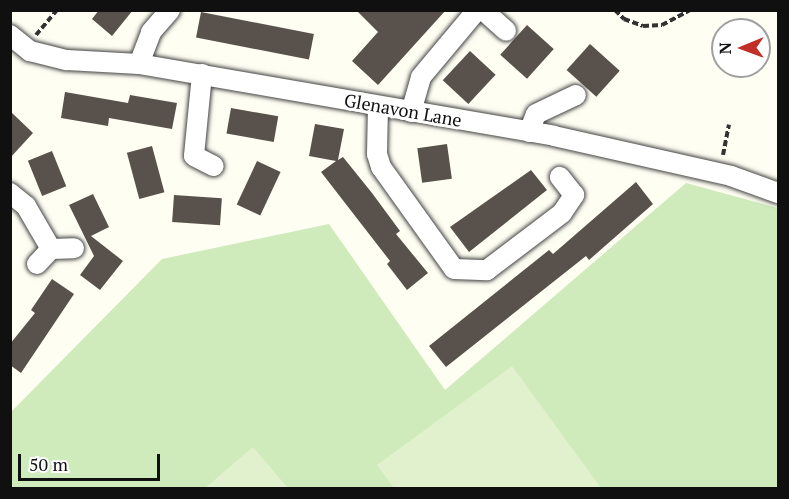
<!DOCTYPE html>
<style>
body{margin:0}
#map{position:relative;width:789px;height:499px;overflow:hidden;background:#fffef3;font-family:"PT Serif",serif}
div>[style]{position:absolute}
[style*='--x']{left:calc(var(--x)*1px);top:calc(var(--y)*1px);width:calc(var(--w)*1px);rotate:calc(var(--a)*1deg)}
.green>*{inset:0;background:#cfeabb}
.pitch>*{inset:0;background:#e1f1cd}
.building>*{inset:0;background:#59524c;transform-origin:0 0}
.path>*{height:4px;margin-top:-2px;transform-origin:0;background:repeating-linear-gradient(90deg,#323232 0 6px,transparent 0 9px)}
.roads{filter:drop-shadow(0 0 2px #434343) drop-shadow(0 0 2px #434343)}
.street>*{height:20px;margin:-10px;padding:0 10px;transform-origin:10px;border-radius:10px;background:#fff}
span{translate:-50% -50%;white-space:nowrap;text-align:center;line-height:1.15;-webkit-text-stroke:6px #fff;paint-order:stroke}
.street-label{font-size:18px;color:#101010}
.frame{position:absolute;inset:0;border:12px solid #101010;pointer-events:none}
.north{position:absolute;left:711px;top:18px;width:60px;height:60px;box-sizing:border-box;background:#fff;border:2px solid #9f9f9f;border-radius:50%;rotate:269deg;font-size:16px;font-weight:700;line-height:24px;text-align:center;color:#101010}
.north::after{content:'';display:block;margin:auto;width:21px;height:27px;background:#c22f26;clip-path:polygon(50% 0,100% 100%,50% 72%,0 100%)}
.scale{position:absolute;left:18px;top:454px;width:142px;height:27px;box-sizing:border-box;border:3px solid #101010;border-top:0;padding-left:8px;font-size:18px;line-height:21px;white-space:nowrap;color:#101010;-webkit-text-stroke:4px #fff;paint-order:stroke}
</style>
<div id="map">
<div class="green">
<div style="clip-path:polygon(686px 183px,778px 208px,778px 488px,11px 488px,11px 412px,162px 259px,329px 224px,445px 390px)"></div>
</div>
<div class="pitch">
<div style="clip-path:polygon(512px 366px,601px 488px,394px 488px,377px 465px)"></div>
<div style="clip-path:polygon(253px 447px,288px 488px,205px 488px)"></div>
</div>
<div class="building">
<div style="clip-path:polygon(99px 10px,133px 10px,112px 36px,92px 19px)"></div>
<div style="clip-path:polygon(356px 10px,446px 10px,378px 85px,352px 61px,378px 32px)"></div>
<div style="left:201px;top:12px;width:115px;height:26px;rotate:11deg"></div>
<div style="left:527px;top:25px;width:36px;height:40px;rotate:42deg"></div>
<div style="left:590px;top:44px;width:40px;height:35px;rotate:42deg"></div>
<div style="left:470px;top:51px;width:35px;height:40px;rotate:43deg"></div>
<div style="clip-path:polygon(65px 92px,128px 103px,130px 95px,177px 103px,172px 129px,109px 118px,108px 126px,61px 118px)"></div>
<div style="left:231px;top:108px;width:48px;height:26px;rotate:10deg"></div>
<div style="clip-path:polygon(10px 111px,33px 133px,10px 158px)"></div>
<div style="clip-path:polygon(315px 124px,344px 129px,338px 160px,343px 157px,372px 193px,400px 231px,396px 234px,428px 273px,407px 290px,387px 264px,390px 261px,321px 172px,336px 161px,309px 156px)"></div>
<div style="left:447px;top:144px;width:35px;height:30px;rotate:82deg"></div>
<div style="left:152px;top:146px;width:48px;height:26px;rotate:75deg"></div>
<div style="left:52px;top:151px;width:38px;height:26px;rotate:68deg"></div>
<div style="left:257px;top:161px;width:26px;height:48px;rotate:25deg"></div>
<div style="clip-path:polygon(531px 170px,547px 190px,469px 252px,450px 227px)"></div>
<div style="clip-path:polygon(636px 182px,653px 204px,589px 260px,586px 256px,446px 367px,429px 346px,549px 250px,553px 254px)"></div>
<div style="clip-path:polygon(93px 194px,109px 227px,91px 236px,123px 261px,100px 290px,80px 275px,94px 256px,69px 205px)"></div>
<div style="left:174px;top:195px;width:48px;height:27px;rotate:4deg"></div>
<div style="clip-path:polygon(52px 279px,74px 294px,21px 373px,10px 365px,10px 344px,35px 313px,31px 310px)"></div>
</div>
<div class="path">
<div style="--x:615;--y:10;--w:13;--a:45"></div>
<div style="--x:624;--y:19;--w:20;--a:20"></div>
<div style="--x:643;--y:26;--w:19;--a:-3"></div>
<div style="--x:662;--y:25;--w:32;--a:-28"></div>
<div style="--x:36;--y:35;--w:33;--a:-50"></div>
<div style="--x:723;--y:155;--w:31;--a:-79"></div>
</div>
<div class="roads">
<div class="street">
<div style="--x:483;--y:10;--w:31;--a:42"></div>
<div style="--x:10;--y:35;--w:26;--a:39"></div>
<div style="--x:30;--y:51;--w:38;--a:14"></div>
<div style="--x:67;--y:60;--w:72;--a:3.2"></div>
<div style="--x:139;--y:64;--w:421;--a:9.8"></div>
<div style="--x:554;--y:136;--w:181;--a:12.7"></div>
<div style="--x:731;--y:176;--w:50;--a:19.9"></div>
<div style="--x:139;--y:64;--w:34;--a:-69"></div>
<div style="--x:151;--y:32;--w:29;--a:-49"></div>
<div style="--x:202;--y:74;--w:82;--a:95.6"></div>
<div style="--x:194;--y:156;--w:22;--a:27"></div>
<div style="--x:378;--y:106;--w:48;--a:91.2"></div>
<div style="--x:377;--y:154;--w:14;--a:73"></div>
<div style="--x:381;--y:167;--w:125;--a:54.4"></div>
<div style="--x:454;--y:269;--w:33;--a:2"></div>
<div style="--x:487;--y:270;--w:94;--a:-37.2"></div>
<div style="--x:562;--y:213;--w:22;--a:-56"></div>
<div style="--x:574;--y:195;--w:23;--a:-128"></div>
<div style="--x:411;--y:112;--w:36;--a:-74"></div>
<div style="--x:421;--y:77;--w:87;--a:-50.1"></div>
<div style="--x:529;--y:132;--w:19;--a:-69"></div>
<div style="--x:536;--y:114;--w:44;--a:-25.4"></div>
<div style="--x:10;--y:193;--w:21;--a:39"></div>
<div style="--x:26;--y:206;--w:50;--a:59.8"></div>
<div style="--x:37;--y:264;--w:21;--a:-47"></div>
<div style="--x:51;--y:249;--w:23;--a:-2"></div>
</div>
</div>
<div class="street-label">
<span style="left:403px;top:110px;rotate:10deg">Glenavon Lane</span>
</div>
<div class="frame"></div>
<div class="north">N</div>
<div class="scale">50 m</div>
</div>
